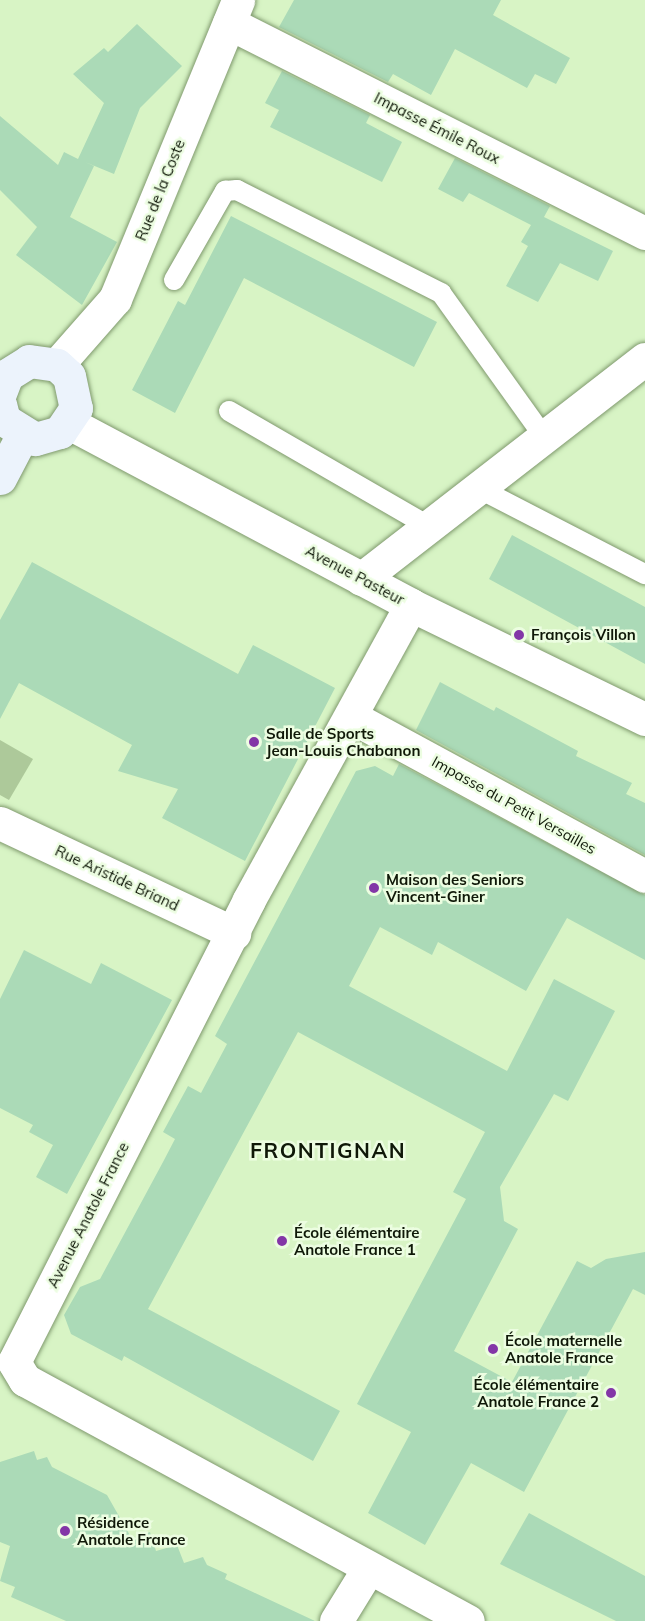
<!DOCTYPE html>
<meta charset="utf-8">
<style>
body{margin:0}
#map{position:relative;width:645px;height:1621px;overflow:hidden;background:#d8f4c5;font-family:Mulish,sans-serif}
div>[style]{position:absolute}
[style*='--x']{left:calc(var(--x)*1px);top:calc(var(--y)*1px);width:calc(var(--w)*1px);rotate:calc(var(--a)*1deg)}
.green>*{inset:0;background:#adc99a}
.building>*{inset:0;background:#abdab7}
.roads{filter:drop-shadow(0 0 2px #7f996d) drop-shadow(0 0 2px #7f996d)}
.service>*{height:20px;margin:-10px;padding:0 10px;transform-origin:10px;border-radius:10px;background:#fff}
.minor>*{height:33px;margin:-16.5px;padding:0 16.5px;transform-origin:16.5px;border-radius:16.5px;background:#fff}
.secondary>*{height:33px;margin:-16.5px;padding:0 16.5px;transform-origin:16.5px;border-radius:16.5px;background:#ecf3fc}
.dots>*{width:16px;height:16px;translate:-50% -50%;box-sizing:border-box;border:3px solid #ecfde1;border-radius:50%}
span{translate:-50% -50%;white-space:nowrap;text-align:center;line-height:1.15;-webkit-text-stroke:5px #ecfde1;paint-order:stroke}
.street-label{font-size:15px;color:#0f1808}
.poi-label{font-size:15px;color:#0f1808;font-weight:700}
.left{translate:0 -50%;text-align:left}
.right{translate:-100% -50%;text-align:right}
.district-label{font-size:21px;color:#0f1808;font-weight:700;letter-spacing:1.5px}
</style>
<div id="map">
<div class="green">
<div style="clip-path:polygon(0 740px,33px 759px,9px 800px,0 795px)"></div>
</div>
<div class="building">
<div style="clip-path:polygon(294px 0,501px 0,493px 15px,570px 58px,556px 84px,535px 74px,527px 88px,455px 49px,431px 95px,393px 74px,388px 82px,279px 27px)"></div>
<div style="clip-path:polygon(137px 24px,182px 66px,140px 108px,114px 174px,85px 162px,94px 166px,70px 217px,117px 242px,82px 305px,16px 255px,37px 227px,0 190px,0 116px,58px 165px,64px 152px,78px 159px,104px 103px,73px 74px,104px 48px,108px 52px)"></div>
<div style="clip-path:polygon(282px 71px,370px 115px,366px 123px,402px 142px,382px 182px,270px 127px,279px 110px,265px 103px)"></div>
<div style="clip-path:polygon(455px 158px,550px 206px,544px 217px,613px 251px,598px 281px,560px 263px,538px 302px,506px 286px,528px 246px,521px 242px,531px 225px,469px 193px,463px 202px,438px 189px)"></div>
<div style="clip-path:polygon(231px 216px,437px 322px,414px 367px,244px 278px,175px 413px,132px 390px,178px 301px,185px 305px)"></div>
<div style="clip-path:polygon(512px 535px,645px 607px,645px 664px,489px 579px)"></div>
<div style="clip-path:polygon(32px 562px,238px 674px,253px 645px,335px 688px,245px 861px,162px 818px,178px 789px,118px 771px,132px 745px,19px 683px,0 719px,0 620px)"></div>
<div style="clip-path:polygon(440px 682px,494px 711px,496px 707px,578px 751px,576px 756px,632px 783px,626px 794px,645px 803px,645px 855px,416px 730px)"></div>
<div style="clip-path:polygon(399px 764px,645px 895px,645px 960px,567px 918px,526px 991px,438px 942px,432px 955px,380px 927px,349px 986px,507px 1071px,554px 979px,615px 1011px,568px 1101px,554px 1094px,500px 1187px,504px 1221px,518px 1229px,454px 1351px,512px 1382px,577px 1261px,591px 1268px,606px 1259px,645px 1252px,645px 1295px,633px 1289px,524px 1492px,471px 1463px,425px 1545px,368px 1513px,411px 1432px,357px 1404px,466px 1199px,453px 1192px,485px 1132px,298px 1032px,148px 1309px,340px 1411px,313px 1461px,124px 1356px,122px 1361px,71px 1334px,64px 1315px,80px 1287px,100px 1279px,163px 1162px,175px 1139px,163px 1132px,188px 1086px,201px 1093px,227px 1044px,215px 1036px,356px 771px,375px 766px,393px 776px)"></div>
<div style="clip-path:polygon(24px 950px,91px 984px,101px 963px,172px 1000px,67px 1194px,36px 1177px,53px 1145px,29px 1132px,33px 1125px,0 1108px,0 999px)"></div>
<div style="clip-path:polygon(34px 1451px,37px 1460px,47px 1457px,52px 1467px,107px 1495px,132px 1539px,150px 1532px,156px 1551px,177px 1545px,184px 1563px,203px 1557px,207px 1565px,227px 1574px,225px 1579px,315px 1621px,66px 1621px,11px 1597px,15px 1587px,0 1581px,10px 1546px,0 1542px,0 1462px)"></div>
<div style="clip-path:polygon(529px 1513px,645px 1576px,645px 1621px,616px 1621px,500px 1564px)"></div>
</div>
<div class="roads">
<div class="service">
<div style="--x:174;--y:280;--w:103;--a:-60.2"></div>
<div style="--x:225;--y:191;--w:12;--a:-5"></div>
<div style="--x:237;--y:190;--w:229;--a:26.8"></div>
<div style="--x:441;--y:293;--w:177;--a:54.4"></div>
<div style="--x:229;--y:411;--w:230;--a:30"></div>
<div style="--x:480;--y:489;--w:186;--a:27.3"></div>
</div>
<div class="minor">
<div style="--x:229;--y:23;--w:466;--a:26.8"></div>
<div style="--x:57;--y:365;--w:88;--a:-48.7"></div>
<div style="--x:115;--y:299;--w:323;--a:-67.6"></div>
<div style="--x:69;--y:423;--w:387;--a:28"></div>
<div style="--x:411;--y:605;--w:260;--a:26"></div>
<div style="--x:361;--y:579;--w:359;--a:-37.8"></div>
<div style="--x:411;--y:605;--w:337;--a:118.8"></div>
<div style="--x:249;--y:900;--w:518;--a:116.96"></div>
<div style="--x:14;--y:1362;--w:21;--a:59"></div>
<div style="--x:25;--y:1380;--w:504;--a:28.55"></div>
<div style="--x:352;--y:717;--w:333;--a:28.5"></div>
<div style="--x:0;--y:823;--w:259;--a:25.2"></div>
<div style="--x:336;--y:1621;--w:61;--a:-58.4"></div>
</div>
<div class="secondary">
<div style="--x:0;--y:393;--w:19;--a:-69"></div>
<div style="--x:7;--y:375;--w:26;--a:-32"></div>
<div style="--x:29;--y:361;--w:28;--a:8"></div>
<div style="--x:57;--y:365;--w:16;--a:43"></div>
<div style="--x:69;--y:376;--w:33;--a:78"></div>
<div style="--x:76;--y:408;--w:29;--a:124"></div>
<div style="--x:60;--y:432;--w:26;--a:164"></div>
<div style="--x:35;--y:439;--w:36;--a:-148"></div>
<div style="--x:4;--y:420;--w:16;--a:-104"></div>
<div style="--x:0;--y:478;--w:47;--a:-62.4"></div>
</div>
</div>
<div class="dots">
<div style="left:519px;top:635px;background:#8336a7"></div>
<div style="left:254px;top:742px;background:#8336a7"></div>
<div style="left:374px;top:888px;background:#8336a7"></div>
<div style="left:282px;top:1241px;background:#8336a7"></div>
<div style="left:493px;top:1349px;background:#8336a7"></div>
<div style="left:611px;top:1393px;background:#8336a7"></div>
<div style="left:65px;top:1531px;background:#8336a7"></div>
</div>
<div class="street-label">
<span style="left:437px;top:128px;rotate:27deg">Impasse Émile Roux</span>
<span style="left:160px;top:190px;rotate:-68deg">Rue de la Coste</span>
<span style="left:355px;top:575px;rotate:28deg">Avenue Pasteur</span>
<span style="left:514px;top:805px;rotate:29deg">Impasse du Petit Versailles</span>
<span style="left:117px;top:878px;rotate:25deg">Rue Aristide Briand</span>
<span style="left:88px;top:1215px;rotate:-63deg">Avenue Anatole France</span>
</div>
<div class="poi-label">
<span class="left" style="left:531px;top:635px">François Villon</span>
<span class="left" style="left:266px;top:742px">Salle de Sports<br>Jean-Louis Chabanon</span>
<span class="left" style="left:386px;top:888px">Maison des Seniors<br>Vincent-Giner</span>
<span class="left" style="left:294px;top:1241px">École élémentaire<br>Anatole France 1</span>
<span class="left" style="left:505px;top:1349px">École maternelle<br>Anatole France</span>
<span class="right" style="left:599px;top:1393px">École élémentaire<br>Anatole France 2</span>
<span class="left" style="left:77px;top:1531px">Résidence<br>Anatole France</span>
</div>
<div class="district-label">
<span style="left:328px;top:1150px">FRONTIGNAN</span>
</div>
</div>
